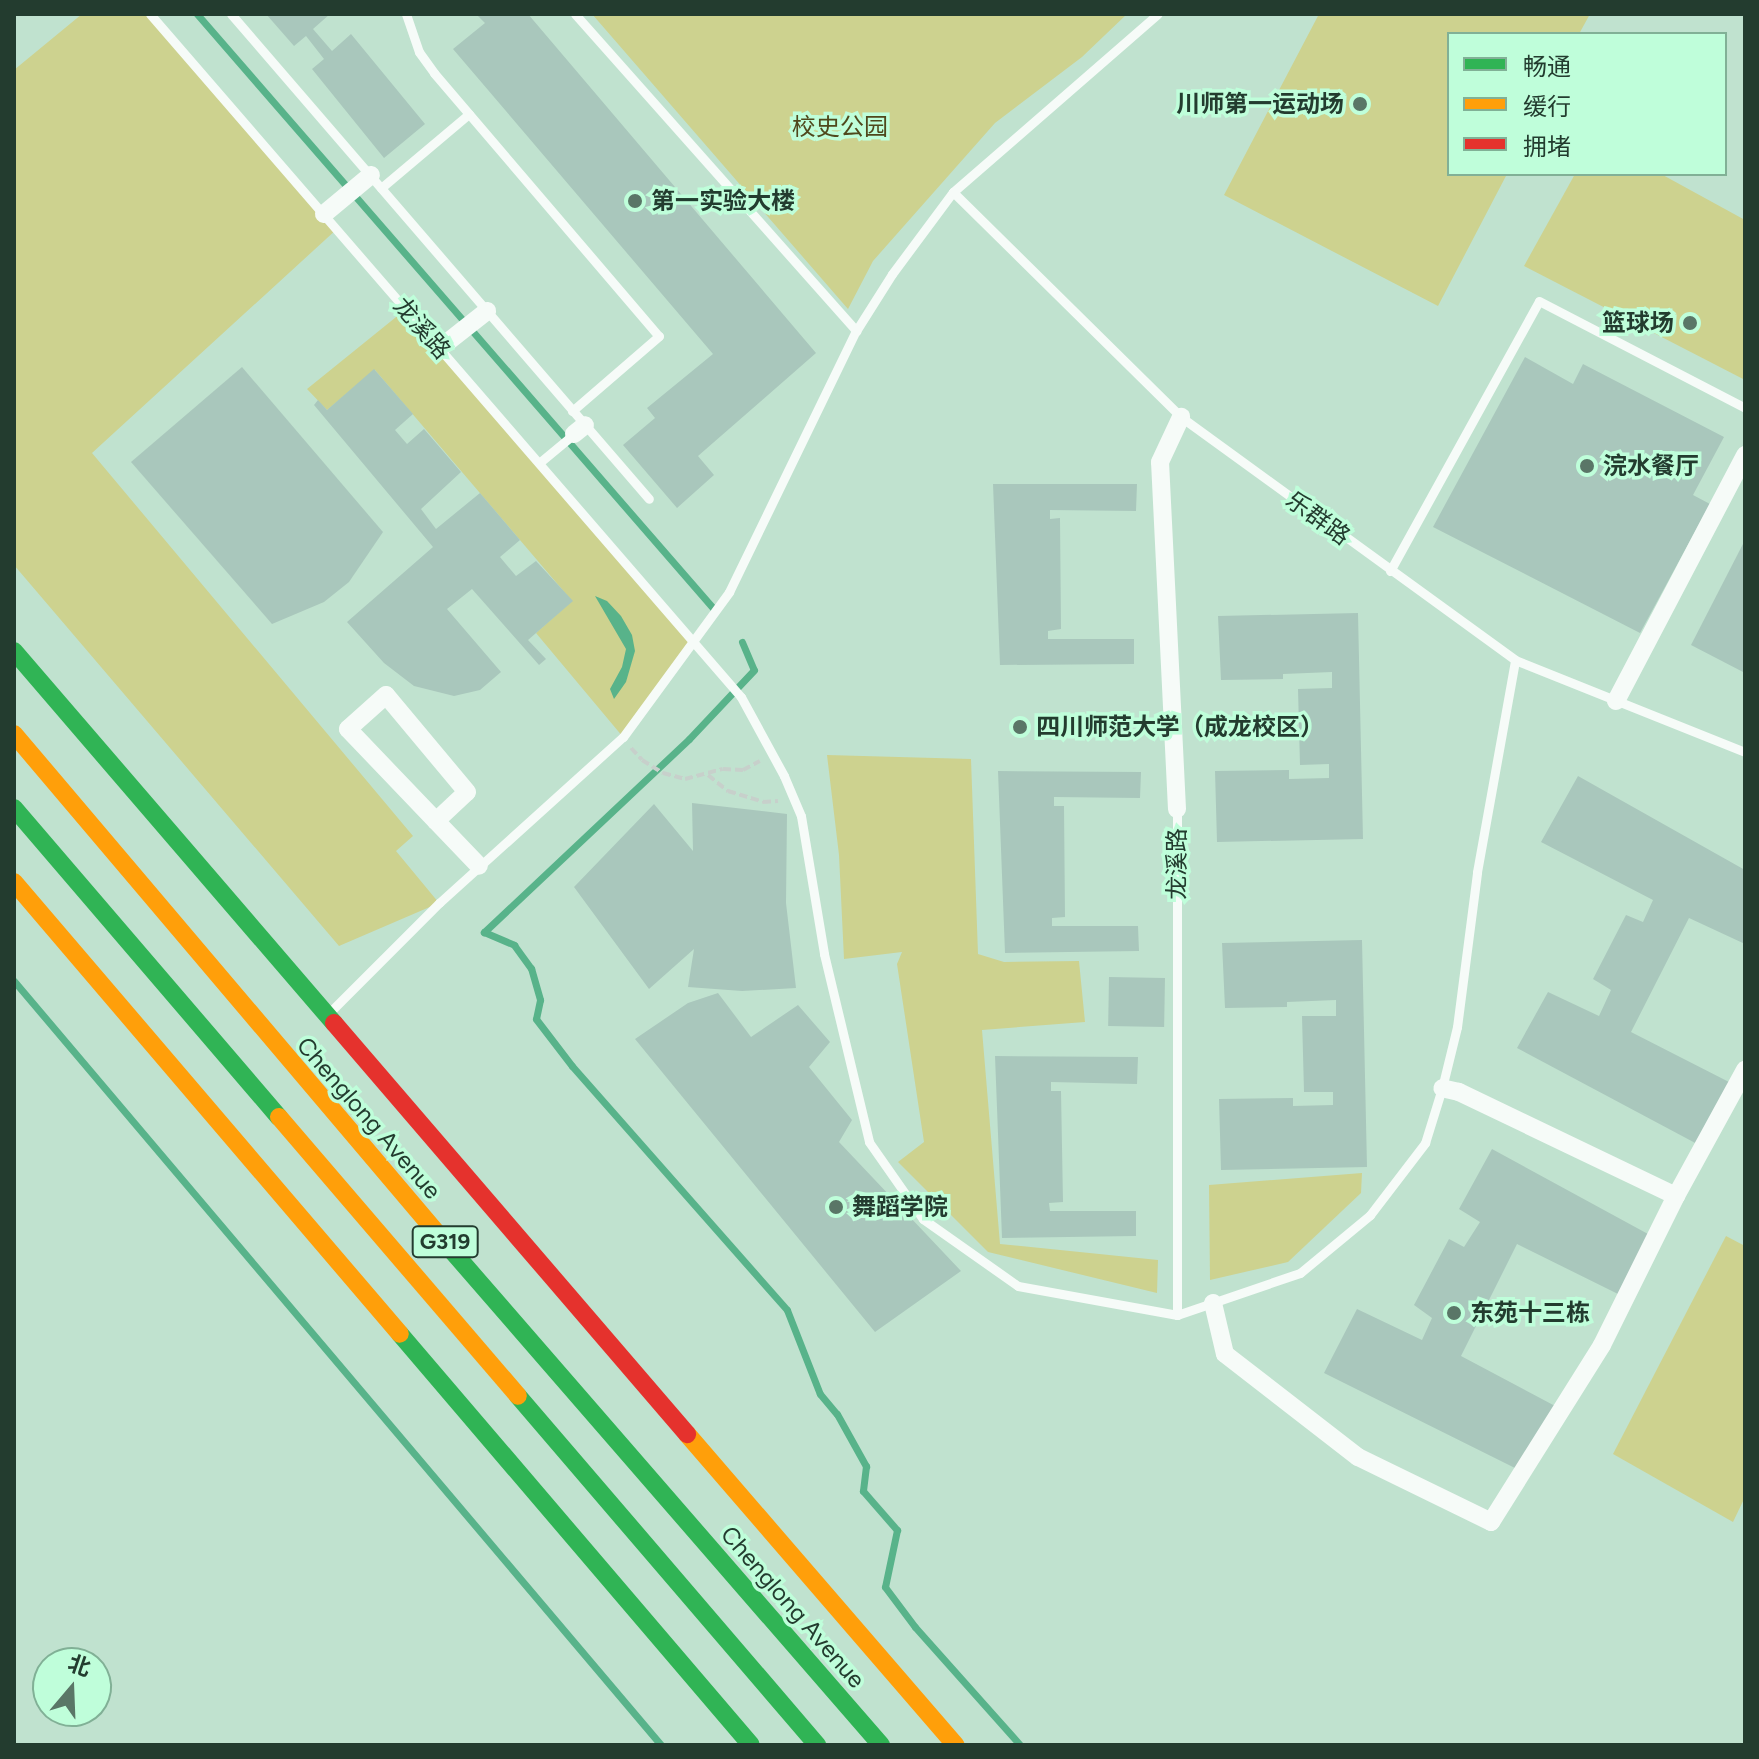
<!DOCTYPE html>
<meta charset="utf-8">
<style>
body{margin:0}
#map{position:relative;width:1759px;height:1759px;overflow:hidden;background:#c0e2cf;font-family:Figtree,"Noto Sans SC",sans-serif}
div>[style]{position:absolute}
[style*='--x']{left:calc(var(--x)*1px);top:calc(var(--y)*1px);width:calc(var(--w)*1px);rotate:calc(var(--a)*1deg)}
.green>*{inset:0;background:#cdd28f}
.water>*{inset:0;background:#58b38a}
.stream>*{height:7px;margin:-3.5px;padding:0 3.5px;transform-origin:3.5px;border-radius:3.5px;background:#58b38a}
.building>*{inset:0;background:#a9c7bc;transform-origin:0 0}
.path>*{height:4px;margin-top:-2px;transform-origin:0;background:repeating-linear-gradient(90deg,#c7d0cb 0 8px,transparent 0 12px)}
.lane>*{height:9px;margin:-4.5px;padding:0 4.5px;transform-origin:4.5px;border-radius:4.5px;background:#f6fbf8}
.street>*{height:18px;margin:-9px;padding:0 9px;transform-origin:9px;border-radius:9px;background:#f6fbf8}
.fast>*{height:18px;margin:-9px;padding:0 9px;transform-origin:9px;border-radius:9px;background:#30b455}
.slow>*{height:18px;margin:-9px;padding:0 9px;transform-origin:9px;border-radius:9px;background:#ff9f0a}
.jam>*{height:18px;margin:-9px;padding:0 9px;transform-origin:9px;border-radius:9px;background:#e5322d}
.dots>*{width:22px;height:22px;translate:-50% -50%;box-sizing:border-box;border:4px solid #bffeda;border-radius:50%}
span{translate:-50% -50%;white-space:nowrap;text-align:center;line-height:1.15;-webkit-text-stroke:7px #bffeda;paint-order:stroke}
.shield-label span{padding:2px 6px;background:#bffeda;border:2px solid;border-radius:6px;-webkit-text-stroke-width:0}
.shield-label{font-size:22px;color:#233c2f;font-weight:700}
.poi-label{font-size:24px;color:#233c2f;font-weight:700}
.right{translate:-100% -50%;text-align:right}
.left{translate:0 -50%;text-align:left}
.park-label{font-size:24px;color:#4f481c}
.street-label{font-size:24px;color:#233c2f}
.frame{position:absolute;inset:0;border:16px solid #233c2f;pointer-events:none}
.legend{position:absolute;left:1447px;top:32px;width:280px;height:144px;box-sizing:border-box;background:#bffeda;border:2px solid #81b096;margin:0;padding:10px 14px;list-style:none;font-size:24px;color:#233c2f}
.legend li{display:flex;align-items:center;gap:16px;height:40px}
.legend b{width:40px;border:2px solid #81b096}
.north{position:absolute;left:32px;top:1647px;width:80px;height:80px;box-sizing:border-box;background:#bffeda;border:2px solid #81b096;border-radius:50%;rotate:19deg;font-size:22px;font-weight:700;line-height:32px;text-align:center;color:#233c2f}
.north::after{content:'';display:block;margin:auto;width:28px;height:36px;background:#5a7667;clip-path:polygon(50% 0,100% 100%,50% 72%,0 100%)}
</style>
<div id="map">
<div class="green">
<div style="clip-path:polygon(82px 14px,150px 14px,337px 229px,92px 453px,413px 836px,396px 851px,439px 903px,339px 946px,14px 565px,14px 70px)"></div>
<div style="clip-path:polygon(592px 14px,1127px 14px,1082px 57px,995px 123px,873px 261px,848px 309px)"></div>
<div style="clip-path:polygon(1319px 14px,1590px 14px,1579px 34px,1449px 34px,1449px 174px,1507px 174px,1438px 306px,1224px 195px)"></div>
<div style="clip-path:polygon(1575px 174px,1661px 174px,1745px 220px,1745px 380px,1524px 266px)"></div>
<div style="clip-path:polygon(406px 309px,695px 641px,623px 737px,536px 633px,572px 601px,375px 370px,327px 410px,307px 389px)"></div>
<div style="clip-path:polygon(827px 755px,971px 759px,978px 954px,1004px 962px,1079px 961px,1085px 1022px,982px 1030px,1000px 1244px,1158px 1260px,1157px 1293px,988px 1252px,898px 1162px,924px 1142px,897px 964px,902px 952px,844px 959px,839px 855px)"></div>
<div style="clip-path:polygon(1362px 1173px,1361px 1193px,1288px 1262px,1210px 1280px,1209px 1185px)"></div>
<div style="clip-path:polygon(1726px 1236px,1745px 1246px,1745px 1497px,1733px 1522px,1613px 1454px)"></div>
</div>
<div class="water">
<div style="clip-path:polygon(595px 596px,607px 601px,621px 616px,632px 635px,635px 651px,626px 682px,614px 699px,610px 689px,622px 667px,626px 649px)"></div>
</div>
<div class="stream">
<div style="--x:197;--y:14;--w:787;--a:49.02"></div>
<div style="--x:742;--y:642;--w:30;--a:67"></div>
<div style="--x:754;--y:670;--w:95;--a:133.3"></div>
<div style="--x:689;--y:739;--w:282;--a:136.7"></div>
<div style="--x:484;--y:932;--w:33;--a:23"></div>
<div style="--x:514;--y:945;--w:29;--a:54"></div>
<div style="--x:531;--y:968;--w:33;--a:74"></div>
<div style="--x:540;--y:1000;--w:19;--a:102"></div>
<div style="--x:536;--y:1019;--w:59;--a:52.5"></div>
<div style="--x:572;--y:1066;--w:325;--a:48.6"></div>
<div style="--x:787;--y:1310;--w:90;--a:68.6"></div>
<div style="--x:820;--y:1394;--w:26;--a:50"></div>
<div style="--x:837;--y:1414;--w:60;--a:60.9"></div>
<div style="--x:866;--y:1466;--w:25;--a:97"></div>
<div style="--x:863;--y:1491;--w:52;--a:48.9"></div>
<div style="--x:897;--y:1530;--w:58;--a:101.9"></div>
<div style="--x:885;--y:1587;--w:50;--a:53.1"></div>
<div style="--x:915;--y:1627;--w:158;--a:48.3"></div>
<div style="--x:14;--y:981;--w:1001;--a:49.74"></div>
</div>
<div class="building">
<div style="clip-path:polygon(266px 14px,330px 14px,313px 29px,332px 51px,351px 34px,425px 124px,384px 158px,312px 69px,324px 59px,306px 36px,294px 46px)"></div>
<div style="clip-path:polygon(476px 14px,528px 14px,816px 353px,698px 456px,714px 475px,677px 508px,623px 445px,655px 418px,647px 408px,713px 354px,453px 49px,485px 23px)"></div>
<div style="clip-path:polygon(1525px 357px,1573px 384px,1583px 364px,1724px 437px,1693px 495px,1710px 504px,1640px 633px,1433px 527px)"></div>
<div style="clip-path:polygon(242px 367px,383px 532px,349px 582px,324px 602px,272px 624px,131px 462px)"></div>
<div style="clip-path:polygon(374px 369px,413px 414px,395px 430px,407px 444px,424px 429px,461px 472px,421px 509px,436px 529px,480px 493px,520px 540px,500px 557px,516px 576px,536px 561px,573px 601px,528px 640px,546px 659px,539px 665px,472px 589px,447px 609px,501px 672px,480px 690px,454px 696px,414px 686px,384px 663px,347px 622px,433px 547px,314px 405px,318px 400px,327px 410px)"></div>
<div style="clip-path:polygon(993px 484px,1137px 484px,1136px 511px,1050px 510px,1050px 519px,1060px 518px,1061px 629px,1048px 631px,1048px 639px,1134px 639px,1134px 664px,1000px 665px)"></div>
<div style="clip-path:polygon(1745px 540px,1745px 673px,1691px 645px)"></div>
<div style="clip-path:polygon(1358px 613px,1363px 839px,1217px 842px,1215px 771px,1289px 770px,1289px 779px,1329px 778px,1329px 764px,1300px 765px,1298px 689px,1332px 688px,1332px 672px,1283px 674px,1283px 679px,1221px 680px,1218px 616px)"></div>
<div style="clip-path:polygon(998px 771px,1141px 772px,1140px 798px,1054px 797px,1054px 806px,1064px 806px,1065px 917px,1052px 918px,1052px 926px,1138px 926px,1139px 951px,1005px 953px)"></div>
<div style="clip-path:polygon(1578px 776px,1745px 870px,1745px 944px,1689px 918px,1631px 1032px,1729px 1082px,1699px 1145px,1517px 1048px,1548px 992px,1599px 1016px,1611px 990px,1593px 979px,1626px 915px,1643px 922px,1653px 900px,1541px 842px)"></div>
<div style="clip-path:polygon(692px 803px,787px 814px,786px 903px,796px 988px,742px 991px,688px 987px,694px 949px,649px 989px,574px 887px,654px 804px,693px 851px)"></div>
<div style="clip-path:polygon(1362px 940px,1367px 1167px,1221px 1170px,1219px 1099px,1293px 1098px,1293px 1106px,1333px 1105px,1333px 1092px,1304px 1092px,1302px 1016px,1336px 1016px,1336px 1000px,1287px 1002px,1287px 1007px,1225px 1008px,1222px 943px)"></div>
<div style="left:1109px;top:977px;width:56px;height:49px;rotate:1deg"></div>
<div style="clip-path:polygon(718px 993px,751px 1037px,798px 1005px,830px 1042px,809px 1067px,852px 1120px,839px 1142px,961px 1271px,875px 1332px,635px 1039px,688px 1003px)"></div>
<div style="clip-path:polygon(995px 1056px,1138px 1057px,1137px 1084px,1051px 1082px,1051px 1091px,1061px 1091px,1063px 1202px,1049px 1203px,1050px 1211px,1136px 1211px,1136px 1236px,1002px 1238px)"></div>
<div style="clip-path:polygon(1492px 1149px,1648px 1234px,1618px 1294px,1517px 1244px,1461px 1356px,1557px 1407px,1523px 1472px,1324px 1373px,1357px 1309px,1422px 1340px,1432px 1318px,1414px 1305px,1449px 1239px,1464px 1247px,1480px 1222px,1459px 1209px)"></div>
</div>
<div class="path">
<div style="--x:631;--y:748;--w:16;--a:47"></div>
<div style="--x:642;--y:760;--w:25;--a:32"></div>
<div style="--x:663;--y:773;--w:23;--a:15"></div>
<div style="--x:685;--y:779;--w:39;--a:-15"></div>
<div style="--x:723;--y:769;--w:20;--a:3"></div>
<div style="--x:743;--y:770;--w:19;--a:-28"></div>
<div style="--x:708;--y:775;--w:26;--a:39"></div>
<div style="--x:728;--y:791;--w:37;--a:17"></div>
<div style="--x:763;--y:802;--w:15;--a:-4"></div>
</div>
<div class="lane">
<div style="--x:150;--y:14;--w:903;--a:49.13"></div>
<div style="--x:741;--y:697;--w:90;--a:61.4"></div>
<div style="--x:784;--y:776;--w:43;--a:67"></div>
<div style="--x:801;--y:816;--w:140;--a:80.5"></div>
<div style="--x:824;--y:954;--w:193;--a:76.5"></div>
<div style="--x:869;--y:1142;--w:94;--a:55"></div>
<div style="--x:923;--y:1219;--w:116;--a:35.2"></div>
<div style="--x:1018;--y:1286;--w:162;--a:10.3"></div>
<div style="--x:1177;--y:1315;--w:130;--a:-18.9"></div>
<div style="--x:1300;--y:1273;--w:91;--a:-39.6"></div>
<div style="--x:1370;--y:1215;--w:91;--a:-52.6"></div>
<div style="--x:1425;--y:1143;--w:58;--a:-72.8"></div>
<div style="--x:1442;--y:1088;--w:63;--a:-76.2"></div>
<div style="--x:1457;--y:1027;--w:156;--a:-82.6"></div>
<div style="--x:1477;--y:872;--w:215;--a:-79.8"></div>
<div style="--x:231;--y:14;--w:640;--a:49.24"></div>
<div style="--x:406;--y:14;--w:40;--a:71.1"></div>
<div style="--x:419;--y:52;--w:26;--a:54"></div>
<div style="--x:434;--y:73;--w:346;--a:49.5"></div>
<div style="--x:659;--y:336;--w:115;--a:139.2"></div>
<div style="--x:575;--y:14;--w:424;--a:48.4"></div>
<div style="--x:381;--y:188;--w:115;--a:-40.1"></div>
<div style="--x:953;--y:192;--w:320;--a:44.6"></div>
<div style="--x:1181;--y:417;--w:413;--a:36"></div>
<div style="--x:1515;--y:660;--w:248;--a:21.8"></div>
<div style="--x:539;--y:463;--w:45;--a:-39.6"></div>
<div style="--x:1390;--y:571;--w:308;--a:-61.1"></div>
<div style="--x:1539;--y:301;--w:232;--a:27.4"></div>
<div style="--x:329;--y:1013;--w:156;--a:-45"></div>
<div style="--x:439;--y:903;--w:248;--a:-42.1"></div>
<div style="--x:623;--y:737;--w:180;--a:-53.8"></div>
<div style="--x:729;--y:592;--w:290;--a:-64.1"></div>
<div style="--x:856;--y:331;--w:67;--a:-57.7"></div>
<div style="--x:892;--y:274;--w:102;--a:-53.4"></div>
<div style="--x:953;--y:192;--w:271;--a:-41"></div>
<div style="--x:1177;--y:1315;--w:506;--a:-90"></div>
</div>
<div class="street">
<div style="--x:324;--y:214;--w:61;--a:-39.7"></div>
<div style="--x:440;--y:348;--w:60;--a:-38.2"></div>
<div style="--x:574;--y:434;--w:14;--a:-39"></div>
<div style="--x:1616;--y:701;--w:278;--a:-62.3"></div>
<div style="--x:1177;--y:809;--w:347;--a:-92.8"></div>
<div style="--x:1160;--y:462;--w:50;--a:-65"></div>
<div style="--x:436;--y:821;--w:42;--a:-43.1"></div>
<div style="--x:467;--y:792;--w:126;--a:-129.9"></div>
<div style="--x:386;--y:695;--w:51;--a:138.2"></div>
<div style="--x:348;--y:729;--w:127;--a:46.3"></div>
<div style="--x:436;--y:821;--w:62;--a:46.3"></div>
<div style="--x:1676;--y:1196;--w:144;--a:-61.3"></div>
<div style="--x:1213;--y:1303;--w:52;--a:76.8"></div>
<div style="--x:1225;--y:1354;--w:168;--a:37.8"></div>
<div style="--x:1358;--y:1457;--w:148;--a:26"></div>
<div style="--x:1491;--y:1522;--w:209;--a:-57.9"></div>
<div style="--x:1602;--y:1345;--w:166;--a:-63.6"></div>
<div style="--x:1676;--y:1196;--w:241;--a:-154.4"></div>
<div style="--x:1459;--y:1092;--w:17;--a:-167"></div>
</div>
<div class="fast">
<div style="--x:14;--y:651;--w:491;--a:49.3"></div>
<div style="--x:14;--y:808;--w:407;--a:49.4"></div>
<div style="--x:447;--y:1245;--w:662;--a:49.04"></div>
<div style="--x:400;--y:1334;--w:540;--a:49.5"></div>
<div style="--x:518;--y:1396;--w:460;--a:49.4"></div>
</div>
<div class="slow">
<div style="--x:14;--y:734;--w:670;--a:49.72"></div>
<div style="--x:14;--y:882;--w:594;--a:49.5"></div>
<div style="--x:279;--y:1117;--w:367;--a:49.4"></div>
<div style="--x:687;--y:1434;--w:411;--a:49.2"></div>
</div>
<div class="jam">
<div style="--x:334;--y:1023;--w:542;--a:49.34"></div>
</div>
<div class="dots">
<div style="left:1360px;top:104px;background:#5a7667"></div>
<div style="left:635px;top:201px;background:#5a7667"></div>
<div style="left:1690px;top:323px;background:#5a7667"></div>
<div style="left:1587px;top:466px;background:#5a7667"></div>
<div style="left:1020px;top:727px;background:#5a7667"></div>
<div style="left:836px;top:1207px;background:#5a7667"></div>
<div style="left:1454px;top:1313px;background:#5a7667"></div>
</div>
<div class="shield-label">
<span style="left:445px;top:1242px">G319</span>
</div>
<div class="poi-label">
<span class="right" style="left:1344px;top:104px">川师第一运动场</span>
<span class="left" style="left:651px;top:201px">第一实验大楼</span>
<span class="right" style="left:1674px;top:323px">篮球场</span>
<span class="left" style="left:1603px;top:466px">浣水餐厅</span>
<span class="left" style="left:1036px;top:727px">四川师范大学（成龙校区）</span>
<span class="left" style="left:852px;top:1207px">舞蹈学院</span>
<span class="left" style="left:1470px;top:1313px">东苑十三栋</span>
</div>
<div class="park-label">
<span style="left:840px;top:127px">校史公园</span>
</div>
<div class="street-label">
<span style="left:422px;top:328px;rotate:49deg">龙溪路</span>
<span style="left:1318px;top:518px;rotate:36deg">乐群路</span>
<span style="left:1177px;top:864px;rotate:-90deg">龙溪路</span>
<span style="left:369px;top:1118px;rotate:49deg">Chenglong Avenue</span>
<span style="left:793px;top:1607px;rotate:49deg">Chenglong Avenue</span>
</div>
<div class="frame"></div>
<ul class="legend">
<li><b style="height:10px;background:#30b455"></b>畅通</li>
<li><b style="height:10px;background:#ff9f0a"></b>缓行</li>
<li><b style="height:10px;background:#e5322d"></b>拥堵</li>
</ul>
<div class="north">北</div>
</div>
